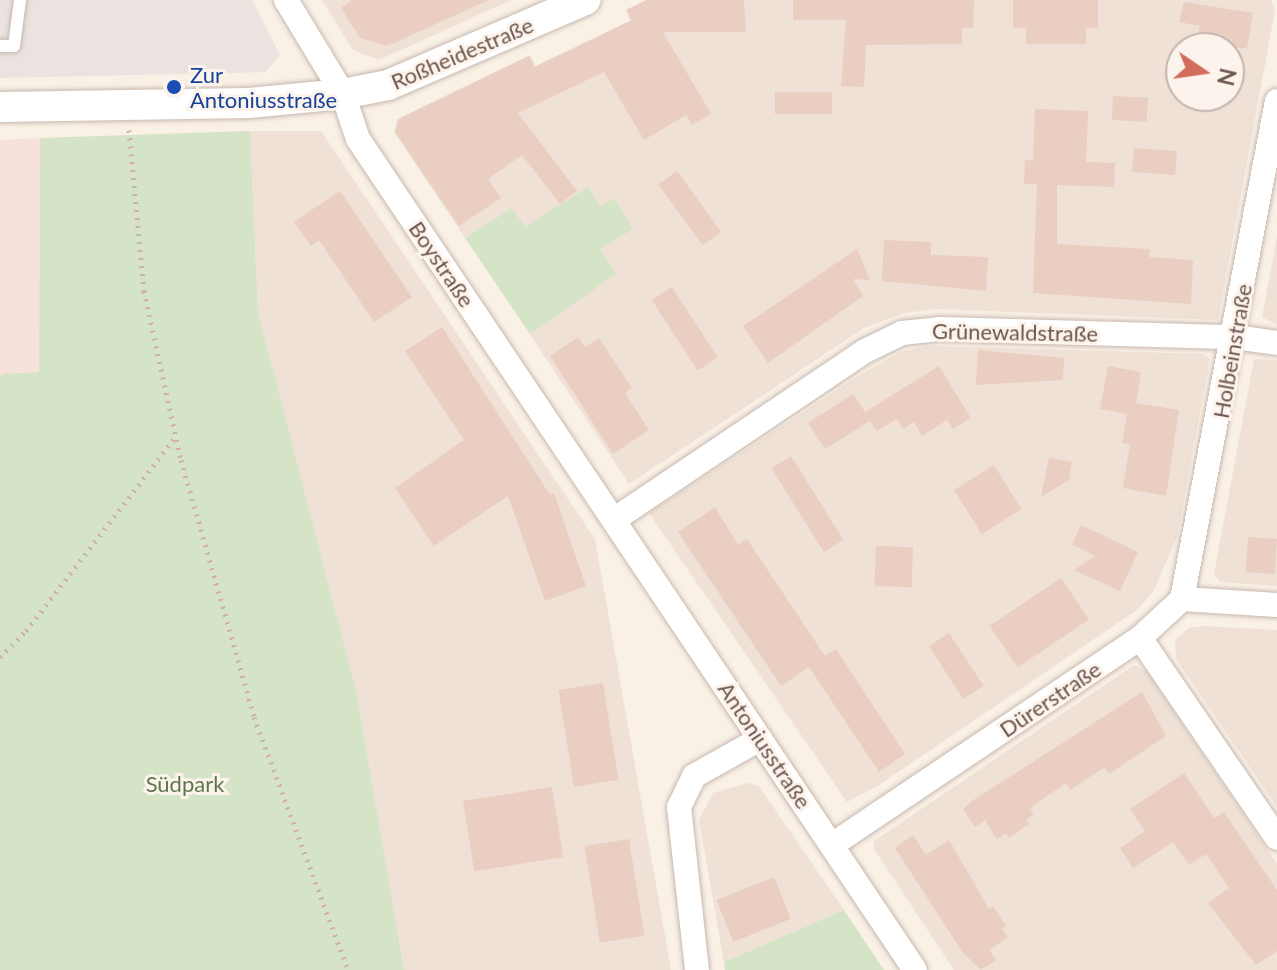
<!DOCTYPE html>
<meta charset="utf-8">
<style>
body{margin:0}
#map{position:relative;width:1277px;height:970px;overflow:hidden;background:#f9f0e6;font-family:Lato,sans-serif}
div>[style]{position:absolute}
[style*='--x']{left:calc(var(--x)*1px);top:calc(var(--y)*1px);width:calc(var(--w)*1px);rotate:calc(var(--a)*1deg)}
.residential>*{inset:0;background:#efe1d5}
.commercial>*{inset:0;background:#f8e1db}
.industrial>*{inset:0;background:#eae3df}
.green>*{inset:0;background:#d5e4c6}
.building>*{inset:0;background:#eacec1;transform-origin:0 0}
.path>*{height:5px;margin-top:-2.5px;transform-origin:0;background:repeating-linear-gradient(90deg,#cfb2a5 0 2px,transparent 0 8px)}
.roads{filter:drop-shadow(0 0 2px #c8b8ae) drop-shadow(0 0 2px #c8b8ae)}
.service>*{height:12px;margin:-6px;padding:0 6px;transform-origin:6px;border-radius:6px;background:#fff}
.minor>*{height:24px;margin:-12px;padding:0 12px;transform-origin:12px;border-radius:12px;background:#fff}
.tertiary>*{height:30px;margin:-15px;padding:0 15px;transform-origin:15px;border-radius:15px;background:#fff}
.dots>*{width:22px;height:22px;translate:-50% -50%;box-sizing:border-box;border:4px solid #fcf4ec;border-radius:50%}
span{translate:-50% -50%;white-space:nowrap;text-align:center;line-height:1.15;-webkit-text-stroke:6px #fcf4ec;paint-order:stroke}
.street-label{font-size:22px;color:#6e574e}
.transit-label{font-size:22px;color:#164399}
.left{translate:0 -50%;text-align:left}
.park-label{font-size:22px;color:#5c784b}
.north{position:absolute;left:1165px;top:32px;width:80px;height:80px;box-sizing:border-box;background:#fcf4ec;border:2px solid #c3b5ad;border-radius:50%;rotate:103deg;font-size:22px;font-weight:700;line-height:32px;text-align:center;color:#6e574e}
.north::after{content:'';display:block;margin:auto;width:28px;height:36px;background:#d26c5c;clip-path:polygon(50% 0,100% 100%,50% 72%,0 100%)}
</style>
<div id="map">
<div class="residential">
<div style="clip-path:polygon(322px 0,511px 0,379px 60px,353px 50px)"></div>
<div style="clip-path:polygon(evenodd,646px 0,1271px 0,1275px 10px,1218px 320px,937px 309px,904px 313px,864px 328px,629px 484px,530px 334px,615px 274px,600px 249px,613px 199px,600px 208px,588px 188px,524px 228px,512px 208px,465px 238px,394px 132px,397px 119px,530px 55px,535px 66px,630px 21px,626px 10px,646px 0,1181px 48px,1229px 48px,1229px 96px,1181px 96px,1181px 48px)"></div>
<div style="clip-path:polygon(250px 131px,321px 131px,595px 539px,671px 970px,404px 970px,357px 695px,258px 311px)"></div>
<div style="clip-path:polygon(1277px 237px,1277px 325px,1262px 317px)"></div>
<div style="clip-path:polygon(929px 346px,1203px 354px,1210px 359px,1177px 537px,1153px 592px,1137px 610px,879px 785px,847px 802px,649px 513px,863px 373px,903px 351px)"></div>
<div style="clip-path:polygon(1254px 359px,1277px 360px,1277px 586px,1220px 582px,1214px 574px)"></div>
<div style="clip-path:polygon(1203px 626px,1277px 630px,1277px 807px,1176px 659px,1175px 640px,1189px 628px)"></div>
<div style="clip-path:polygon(1134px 665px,1147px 672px,1277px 864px,1277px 970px,954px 970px,874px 849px,874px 841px)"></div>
<div style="clip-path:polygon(748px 783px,759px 786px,844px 910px,724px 962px,699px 820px,713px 793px)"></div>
</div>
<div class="commercial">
<div style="clip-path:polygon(40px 138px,39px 372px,3px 374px,0 379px,0 140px)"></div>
</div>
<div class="industrial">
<div style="clip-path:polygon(0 0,252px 0,280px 55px,266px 72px,0 78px)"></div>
</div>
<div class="green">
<div style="clip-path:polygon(250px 131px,258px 311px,357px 695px,404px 970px,0 970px,0 379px,2px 374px,39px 372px,40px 138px)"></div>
<div style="clip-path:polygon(588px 187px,600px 207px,614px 198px,633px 229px,600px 249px,616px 274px,530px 334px,465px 238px,512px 208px,525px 227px)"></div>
<div style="clip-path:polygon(844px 910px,884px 970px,725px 970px,724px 962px)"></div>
</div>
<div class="building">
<div style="clip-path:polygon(352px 0,489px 0,387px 46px,360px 38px,341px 8px)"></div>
<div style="clip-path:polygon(647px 0,744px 0,746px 32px,663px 32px,711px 114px,692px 125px,686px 115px,644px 140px,604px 72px,518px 113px,577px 191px,560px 204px,522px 155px,488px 179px,501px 198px,459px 226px,395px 132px,399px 119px,529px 56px,535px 67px,632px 20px,626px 10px)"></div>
<div style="clip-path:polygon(793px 0,974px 0,973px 28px,962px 28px,962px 44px,866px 45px,864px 87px,841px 86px,846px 20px,793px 20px)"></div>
<div style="clip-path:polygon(1013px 0,1098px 0,1098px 28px,1086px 28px,1086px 44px,1026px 44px,1026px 28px,1013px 28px)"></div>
<div style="clip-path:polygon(1184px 2px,1253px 13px,1247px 48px,1212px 48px,1214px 38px,1198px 35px,1200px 26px,1179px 22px)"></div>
<div style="left:775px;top:92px;width:57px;height:22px"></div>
<div style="left:1113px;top:96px;width:35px;height:24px;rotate:3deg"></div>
<div style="clip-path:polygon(1035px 109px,1088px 111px,1086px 162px,1115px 163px,1114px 187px,1057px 185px,1057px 244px,1150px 249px,1149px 257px,1193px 260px,1191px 304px,1033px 293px,1037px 184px,1024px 184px,1025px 160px,1033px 160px)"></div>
<div style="left:1134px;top:148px;width:43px;height:24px;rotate:4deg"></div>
<div style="left:677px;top:171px;width:75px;height:23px;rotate:54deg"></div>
<div style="clip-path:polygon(340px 191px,412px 297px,374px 322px,319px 240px,311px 246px,294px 222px)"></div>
<div style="clip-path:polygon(884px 240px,931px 242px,931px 255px,988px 257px,986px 291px,882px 281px)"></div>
<div style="clip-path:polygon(857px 249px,870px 280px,853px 279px,863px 296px,768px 363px,743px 326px)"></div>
<div style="left:672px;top:287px;width:84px;height:24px;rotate:57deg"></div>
<div style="clip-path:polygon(442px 327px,550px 495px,554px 493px,586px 586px,545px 601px,508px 496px,434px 546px,395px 488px,464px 440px,405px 351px)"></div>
<div style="clip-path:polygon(578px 337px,585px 347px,599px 338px,632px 388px,625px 393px,649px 430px,613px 454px,550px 356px)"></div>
<div style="clip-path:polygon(978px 350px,1064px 358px,1063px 380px,976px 385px)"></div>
<div style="clip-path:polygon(939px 366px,971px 418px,953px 429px,947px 420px,922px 436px,914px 422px,903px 429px,897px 419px,877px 431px,870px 421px,825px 449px,808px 423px,853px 394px,865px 412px)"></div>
<div style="clip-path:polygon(1108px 366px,1141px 372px,1136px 403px,1179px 410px,1166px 496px,1123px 488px,1130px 444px,1122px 443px,1127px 414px,1100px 409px)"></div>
<div style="left:791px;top:456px;width:99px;height:23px;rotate:58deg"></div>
<div style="clip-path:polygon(1049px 458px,1072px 462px,1069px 480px,1041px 497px)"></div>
<div style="left:994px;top:465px;width:52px;height:47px;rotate:58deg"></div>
<div style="clip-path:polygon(715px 507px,738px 545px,747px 539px,825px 656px,814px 663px,836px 649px,905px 754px,879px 772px,809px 667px,781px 686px,678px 532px)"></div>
<div style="clip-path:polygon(1081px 525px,1138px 552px,1120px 591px,1074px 570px,1095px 556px,1072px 544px)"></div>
<div style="left:1248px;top:537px;width:29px;height:35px;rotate:4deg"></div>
<div style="left:876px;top:546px;width:37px;height:40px;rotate:2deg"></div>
<div style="left:1061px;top:578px;width:50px;height:86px;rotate:56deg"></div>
<div style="left:949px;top:633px;width:63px;height:24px;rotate:57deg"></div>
<div style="left:603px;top:683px;width:98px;height:45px;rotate:81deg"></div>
<div style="clip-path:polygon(1142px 692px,1166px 736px,1109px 774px,1105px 767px,1070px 790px,1066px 783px,1030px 808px,1034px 814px,1026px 820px,1029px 824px,1009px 838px,1006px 833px,997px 839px,985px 820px,975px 827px,963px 809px,972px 801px)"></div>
<div style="clip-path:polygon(1184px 773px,1214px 818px,1224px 812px,1277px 890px,1277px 951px,1256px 965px,1208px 903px,1229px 888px,1206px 854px,1189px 865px,1173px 842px,1133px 868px,1120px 848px,1145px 831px,1130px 809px)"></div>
<div style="left:552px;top:787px;width:71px;height:90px;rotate:81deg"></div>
<div style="clip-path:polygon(913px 835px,926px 855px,949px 840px,989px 909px,993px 906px,1006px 926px,1002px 929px,1008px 937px,989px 950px,996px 960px,981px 970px,963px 953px,895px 848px)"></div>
<div style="left:629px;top:839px;width:98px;height:45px;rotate:81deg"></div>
<div style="left:774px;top:877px;width:45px;height:62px;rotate:68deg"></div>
</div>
<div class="path">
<div style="--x:129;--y:130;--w:162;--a:84.7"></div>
<div style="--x:144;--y:291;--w:173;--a:77.7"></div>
<div style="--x:181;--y:460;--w:267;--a:74.1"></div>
<div style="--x:254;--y:717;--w:270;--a:69.6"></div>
<div style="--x:0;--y:657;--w:37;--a:-45"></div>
<div style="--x:26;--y:631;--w:246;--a:-52.4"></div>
</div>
<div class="roads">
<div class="service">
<div style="--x:0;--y:46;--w:14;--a:0"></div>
<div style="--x:14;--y:46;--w:46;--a:-82.6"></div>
</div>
<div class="minor">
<div style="--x:286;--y:0;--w:110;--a:58.8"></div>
<div style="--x:343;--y:94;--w:47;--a:71.6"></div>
<div style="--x:358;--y:139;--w:1000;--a:56.17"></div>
<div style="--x:615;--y:519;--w:301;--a:-33.9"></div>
<div style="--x:865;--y:351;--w:41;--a:-25.9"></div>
<div style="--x:902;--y:333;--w:39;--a:-6"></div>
<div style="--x:941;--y:329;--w:294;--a:1.6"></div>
<div style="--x:1235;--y:337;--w:42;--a:8.1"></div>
<div style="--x:1182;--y:599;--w:507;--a:-79.2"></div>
<div style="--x:1140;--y:638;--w:242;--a:55.6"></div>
<div style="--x:832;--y:845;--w:371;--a:-33.9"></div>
<div style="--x:1140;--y:638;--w:57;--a:-42.9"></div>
<div style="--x:1182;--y:599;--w:95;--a:3.6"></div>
<div style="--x:697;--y:970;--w:164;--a:-96.3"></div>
<div style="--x:679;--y:807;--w:34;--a:-64"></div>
<div style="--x:694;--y:776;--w:76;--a:-29.3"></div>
</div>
<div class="tertiary">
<div style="--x:0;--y:107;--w:249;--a:-0.9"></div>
<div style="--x:249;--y:103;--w:94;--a:-5.5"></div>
<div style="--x:343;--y:94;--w:46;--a:-11.3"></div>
<div style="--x:388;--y:85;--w:215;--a:-23.3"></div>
</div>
</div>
<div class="dots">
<div style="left:174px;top:87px;background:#1a4fb4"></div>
</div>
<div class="street-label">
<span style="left:462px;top:53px;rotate:-23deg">Roßheidestraße</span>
<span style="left:442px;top:264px;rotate:56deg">Boystraße</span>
<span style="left:1015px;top:332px;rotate:1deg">Grünewaldstraße</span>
<span style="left:1232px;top:351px;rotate:-80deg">Holbeinstraße</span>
<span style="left:1050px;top:699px;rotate:-34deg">Dürerstraße</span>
<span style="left:765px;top:745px;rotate:56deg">Antoniusstraße</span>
</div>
<div class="transit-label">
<span class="left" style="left:190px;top:87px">Zur<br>Antoniusstraße</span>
</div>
<div class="park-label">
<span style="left:185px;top:784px">Südpark</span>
</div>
<div class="north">N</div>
</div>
